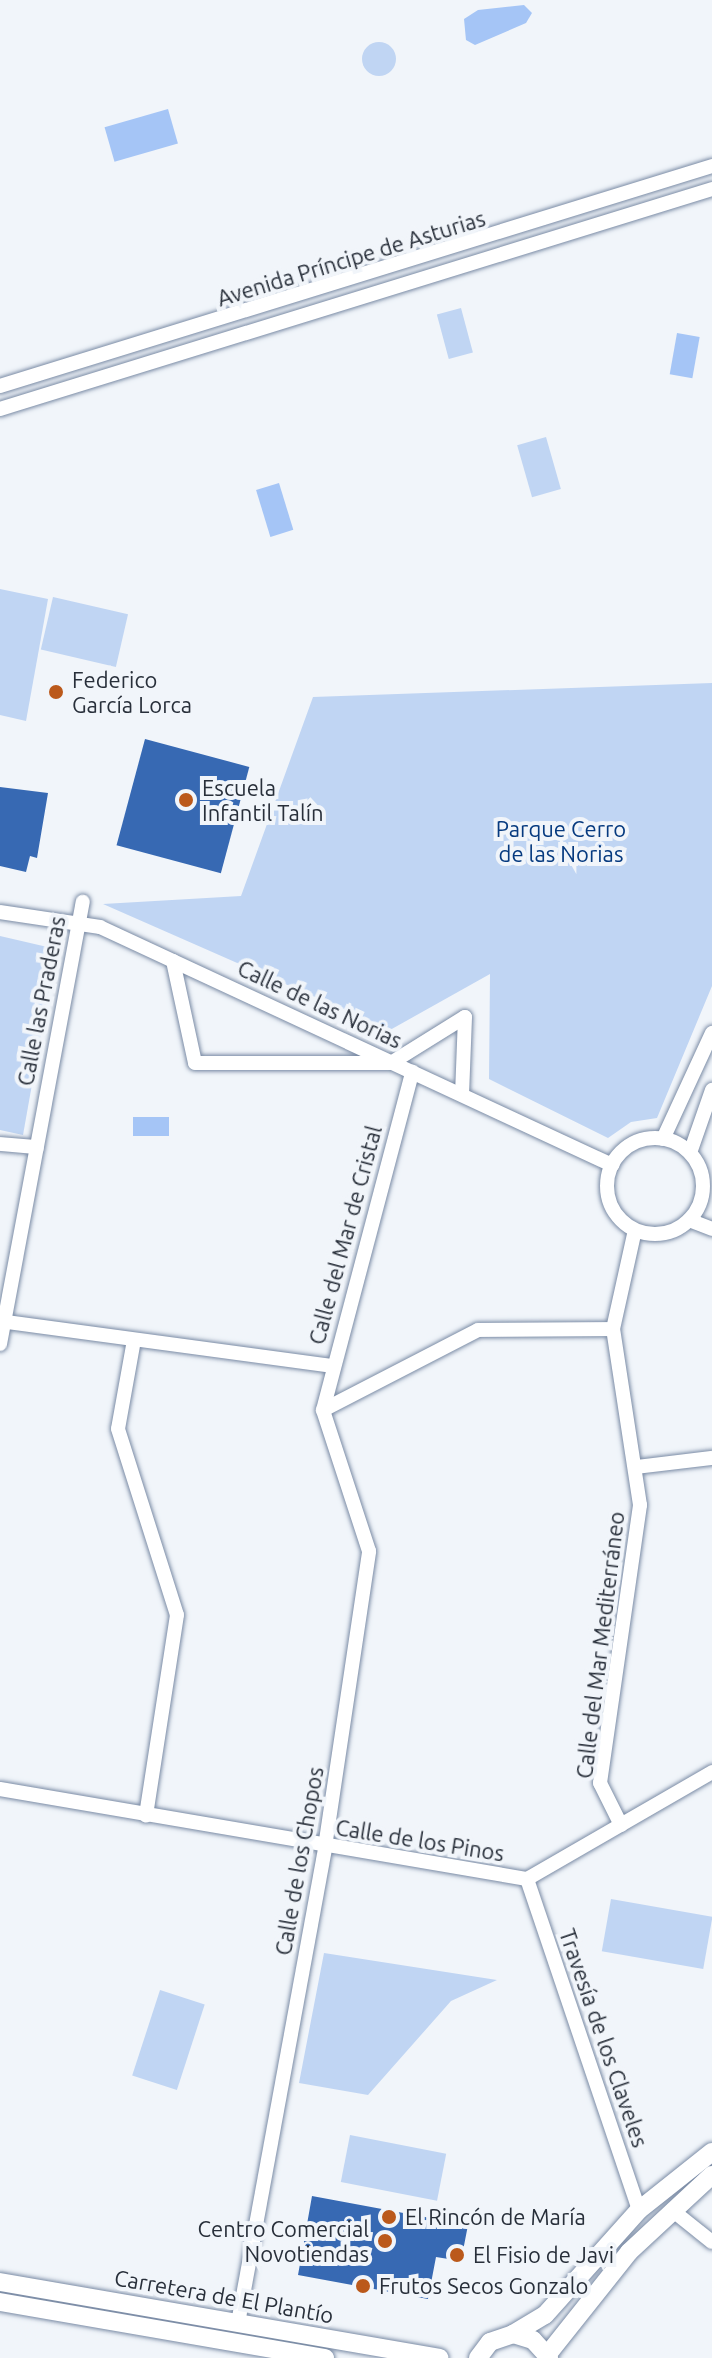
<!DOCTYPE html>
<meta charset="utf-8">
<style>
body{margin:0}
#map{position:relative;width:712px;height:2358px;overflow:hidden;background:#f1f5fa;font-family:Ubuntu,sans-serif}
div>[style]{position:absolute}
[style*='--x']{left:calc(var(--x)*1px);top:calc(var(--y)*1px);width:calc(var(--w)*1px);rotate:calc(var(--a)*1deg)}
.green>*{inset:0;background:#c0d5f3;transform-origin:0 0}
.round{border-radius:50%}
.water>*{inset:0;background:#a5c5f6;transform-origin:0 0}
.building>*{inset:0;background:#3769b3;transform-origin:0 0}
.roads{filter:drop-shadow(0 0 2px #7a8ba5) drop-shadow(0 0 2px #7a8ba5)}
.minor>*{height:14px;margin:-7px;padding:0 7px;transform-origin:7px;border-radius:7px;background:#fff}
.minor>.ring{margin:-7px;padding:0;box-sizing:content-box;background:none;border:14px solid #fff;border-radius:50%}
.tertiary>*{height:18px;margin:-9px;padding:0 9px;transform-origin:9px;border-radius:9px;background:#fff}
.dots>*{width:22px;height:22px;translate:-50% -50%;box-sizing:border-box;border:4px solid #f1f5fa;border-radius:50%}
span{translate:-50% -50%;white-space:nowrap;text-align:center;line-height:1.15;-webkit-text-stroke:8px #f1f5fa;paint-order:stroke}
.street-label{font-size:22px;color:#282f3a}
.poi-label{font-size:22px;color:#282f3a}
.left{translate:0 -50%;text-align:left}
.right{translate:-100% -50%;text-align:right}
.park-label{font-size:22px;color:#063a7f}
</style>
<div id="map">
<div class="green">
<div class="round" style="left:362px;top:42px;width:34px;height:34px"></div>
<div style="left:461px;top:308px;width:46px;height:25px;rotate:75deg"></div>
<div style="left:546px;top:437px;width:54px;height:30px;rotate:74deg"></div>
<div style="clip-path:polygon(0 589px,48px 599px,26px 721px,0 715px)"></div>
<div style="left:53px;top:597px;width:77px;height:54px;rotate:13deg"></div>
<div style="clip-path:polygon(712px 683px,712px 986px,657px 1118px,631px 1122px,608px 1138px,489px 1079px,490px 974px,390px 1030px,103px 904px,241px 896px,313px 697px)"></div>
<div style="clip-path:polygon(0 936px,56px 949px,23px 1135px,0 1130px)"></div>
<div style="left:611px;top:1899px;width:103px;height:53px;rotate:10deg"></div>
<div style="clip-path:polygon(324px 1953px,497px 1980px,451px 2001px,368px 2095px,299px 2083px)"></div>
<div style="left:160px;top:1990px;width:47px;height:90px;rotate:18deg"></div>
<div style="left:350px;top:2135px;width:98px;height:48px;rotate:11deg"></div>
</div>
<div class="water">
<div style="clip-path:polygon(524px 5px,532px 13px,526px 23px,475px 45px,466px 40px,464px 19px,478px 10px)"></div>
<div style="left:168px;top:109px;width:36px;height:66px;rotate:74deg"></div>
<div style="left:677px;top:333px;width:23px;height:42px;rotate:10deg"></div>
<div style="left:279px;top:483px;width:49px;height:24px;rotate:73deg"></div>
<div style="left:169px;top:1117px;width:19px;height:36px;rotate:90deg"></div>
</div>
<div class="building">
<div style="left:145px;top:739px;width:108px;height:110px;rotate:15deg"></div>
<div style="clip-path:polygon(0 787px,48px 793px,37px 858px,30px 856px,26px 872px,0 866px)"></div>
<div style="clip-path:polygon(312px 2196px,468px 2225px,461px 2261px,436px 2257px,428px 2299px,298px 2275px)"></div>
</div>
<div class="roads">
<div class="minor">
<div style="--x:0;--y:386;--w:745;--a:-17.17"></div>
<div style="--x:0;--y:409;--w:745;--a:-17.17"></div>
<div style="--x:0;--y:912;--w:101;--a:8.5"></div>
<div style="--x:100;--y:927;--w:565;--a:24.93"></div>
<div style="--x:173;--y:961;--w:104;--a:77.8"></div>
<div style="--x:195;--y:1063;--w:196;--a:0"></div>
<div style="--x:391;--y:1063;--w:87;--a:-31.9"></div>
<div style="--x:465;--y:1017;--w:77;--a:92.2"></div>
<div class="ring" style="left:607px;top:1138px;width:82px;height:82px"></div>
<div style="--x:663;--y:1139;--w:117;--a:-65.2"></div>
<div style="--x:0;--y:1144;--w:37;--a:5"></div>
<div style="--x:690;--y:1153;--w:67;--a:-70.8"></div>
<div style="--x:689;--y:1220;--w:25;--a:21"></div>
<div style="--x:0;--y:1321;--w:335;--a:7.7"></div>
<div style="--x:134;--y:1340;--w:90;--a:100.2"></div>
<div style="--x:118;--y:1429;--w:195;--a:72.4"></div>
<div style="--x:177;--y:1615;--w:203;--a:98.8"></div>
<div style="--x:0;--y:1344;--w:450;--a:-79.4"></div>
<div style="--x:323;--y:1410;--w:174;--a:-27.3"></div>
<div style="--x:478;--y:1330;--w:135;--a:-0.4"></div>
<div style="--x:636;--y:1467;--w:77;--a:-6.8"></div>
<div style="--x:0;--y:1789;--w:535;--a:9.69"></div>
<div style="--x:527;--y:1879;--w:214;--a:-30"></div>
<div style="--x:621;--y:1825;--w:47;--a:-116.6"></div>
<div style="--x:600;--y:1783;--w:281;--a:-81.8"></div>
<div style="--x:640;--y:1505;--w:178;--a:-98.7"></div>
<div style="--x:613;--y:1329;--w:101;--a:-77.5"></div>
<div style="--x:527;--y:1879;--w:349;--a:71.3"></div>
<div style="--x:672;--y:2210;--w:51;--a:38.7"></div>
<div style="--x:238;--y:2323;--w:484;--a:-79.6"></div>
<div style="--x:325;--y:1847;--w:299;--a:-81.5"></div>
<div style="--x:369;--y:1551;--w:148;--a:-108.1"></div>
<div style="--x:323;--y:1410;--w:350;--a:-75.2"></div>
</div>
<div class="tertiary">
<div style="--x:0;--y:2282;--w:446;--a:9.8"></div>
<div style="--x:0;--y:2302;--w:330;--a:9.8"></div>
<div style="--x:513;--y:2334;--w:37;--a:-31"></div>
<div style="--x:545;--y:2315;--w:141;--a:-48.2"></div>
<div style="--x:639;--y:2210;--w:93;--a:-38.5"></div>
<div style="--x:548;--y:2354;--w:130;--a:-51.5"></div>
<div style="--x:629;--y:2252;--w:113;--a:-42.9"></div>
<div style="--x:478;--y:2358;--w:20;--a:-53"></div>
<div style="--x:490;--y:2342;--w:24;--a:-19"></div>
<div style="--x:513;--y:2334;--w:21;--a:17"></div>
<div style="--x:533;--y:2340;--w:24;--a:48"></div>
</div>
</div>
<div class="dots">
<div style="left:56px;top:692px;background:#bb591b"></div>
<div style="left:186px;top:800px;background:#bb591b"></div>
<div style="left:389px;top:2217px;background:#bb591b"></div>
<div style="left:385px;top:2241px;background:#bb591b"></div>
<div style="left:457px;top:2255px;background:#bb591b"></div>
<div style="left:363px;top:2286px;background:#bb591b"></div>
</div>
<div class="street-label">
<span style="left:351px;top:258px;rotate:-17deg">Avenida Príncipe de Asturias</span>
<span style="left:41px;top:1001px;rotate:-79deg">Calle las Praderas</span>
<span style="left:320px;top:1004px;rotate:25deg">Calle de las Norias</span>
<span style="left:345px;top:1235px;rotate:-75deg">Calle del Mar de Cristal</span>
<span style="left:600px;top:1645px;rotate:-83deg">Calle del Mar Mediterráneo</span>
<span style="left:420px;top:1840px;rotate:9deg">Calle de los Pinos</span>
<span style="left:299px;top:1861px;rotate:-80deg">Calle de los Chopos</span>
<span style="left:604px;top:2038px;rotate:71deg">Travesía de los Claveles</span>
<span style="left:224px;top:2296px;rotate:10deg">Carretera de El Plantío</span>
</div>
<div class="poi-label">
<span class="left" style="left:72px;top:692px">Federico<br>García Lorca</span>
<span class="left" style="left:202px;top:800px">Escuela<br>Infantil Talín</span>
<span class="left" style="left:405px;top:2217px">El Rincón de María</span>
<span class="right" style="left:369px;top:2241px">Centro Comercial<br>Novotiendas</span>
<span class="left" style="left:473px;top:2255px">El Fisio de Javi</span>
<span class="left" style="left:379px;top:2286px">Frutos Secos Gonzalo</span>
</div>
<div class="park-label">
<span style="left:561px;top:841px">Parque Cerro<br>de las Norias</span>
</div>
</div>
